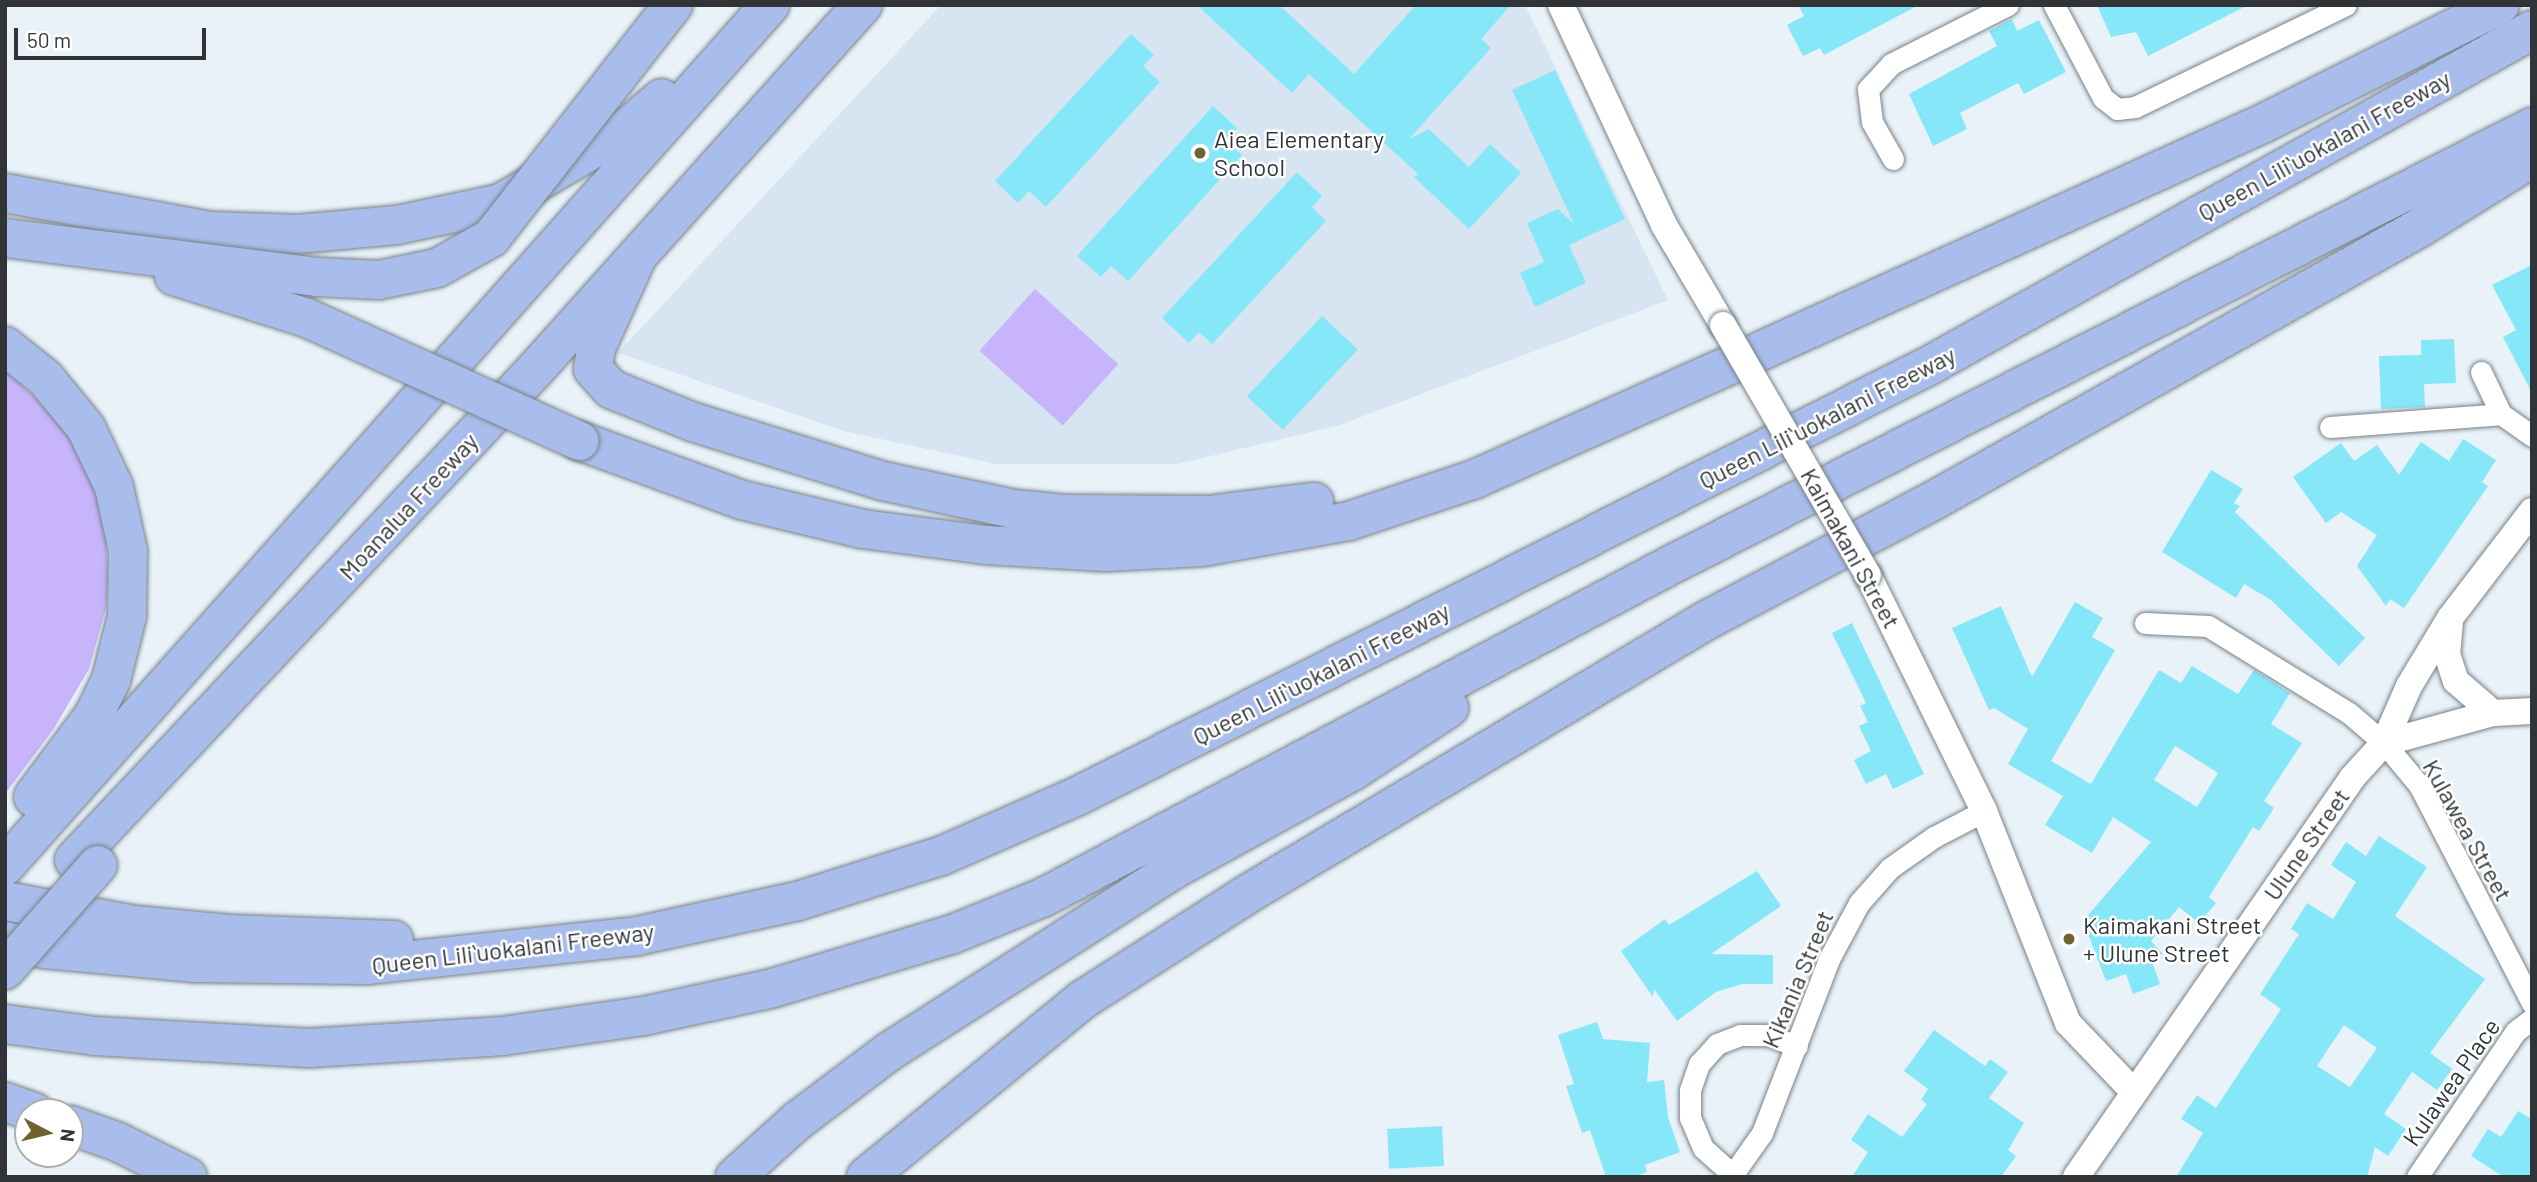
<!DOCTYPE html>
<meta charset="utf-8">
<style>
body{margin:0}
#map{position:relative;width:2537px;height:1182px;overflow:hidden;background:#e9f2f9;font-family:Barlow,sans-serif}
div>[style]{position:absolute}
[style*='--x']{left:calc(var(--x)*1px);top:calc(var(--y)*1px);width:calc(var(--w)*1px);rotate:calc(var(--a)*1deg)}
.built>*{inset:0;background:#d6e5f1}
.green>*{inset:0;background:#c7b4fb;transform-origin:0 0}
.building>*{inset:0;background:#85e7f8;transform-origin:0 0}
.roads{filter:drop-shadow(0 0 2px #798287) drop-shadow(0 0 2px #798287)}
.minor>*{height:21px;margin:-10.5px;padding:0 10.5px;transform-origin:10.5px;border-radius:10.5px;background:#fff}
.tertiary>*{height:26px;margin:-13px;padding:0 13px;transform-origin:13px;border-radius:13px;background:#fff}
.motorway>*{height:38px;margin:-19px;padding:0 19px;transform-origin:19px;border-radius:19px;background:#a9bded}
.bridges{filter:drop-shadow(0 0 2px #798287) drop-shadow(0 0 2px #798287)}
.tertiary-bridge>*{height:26px;margin:-13px;padding:0 13px;transform-origin:13px;border-radius:13px;background:#fff}
.motorway-bridge>*{height:38px;margin:-19px;padding:0 19px;transform-origin:19px;border-radius:19px;background:#a9bded}
.dots>*{width:19px;height:19px;translate:-50% -50%;box-sizing:border-box;border:4px solid #fff;border-radius:50%}
span{translate:-50% -50%;white-space:nowrap;text-align:center;line-height:1.15;-webkit-text-stroke:5px #fff;paint-order:stroke}
.poi-label{font-size:24px;color:#303436}
.left{translate:0 -50%;text-align:left}
.street-label{font-size:24px;color:#303436}
.frame{position:absolute;inset:0;border:7px solid #303436;pointer-events:none}
.north{position:absolute;left:14px;top:1098px;width:70px;height:70px;box-sizing:border-box;background:#fff;border:2px solid #acaeaf;border-radius:50%;rotate:97deg;font-size:19px;font-weight:700;line-height:28px;text-align:center;color:#303436}
.north::after{content:'';display:block;margin:auto;width:24px;height:32px;background:#70622f;clip-path:polygon(50% 0,100% 100%,50% 72%,0 100%)}
.scale{position:absolute;left:14px;top:28px;width:192px;height:32px;box-sizing:border-box;border:4px solid #303436;border-top:0;padding-left:9px;font-size:21px;line-height:24px;white-space:nowrap;color:#303436;-webkit-text-stroke:5px #fff;paint-order:stroke}
</style>
<div id="map">
<div class="built">
<div style="clip-path:polygon(941px 5px,1525px 5px,1668px 300px,1340px 425px,1178px 464px,996px 464px,844px 431px,618px 353px)"></div>
</div>
<div class="green">
<div style="left:1035px;top:289px;width:112px;height:83px;rotate:42deg"></div>
<div style="clip-path:polygon(5px 369px,68px 429px,94px 483px,106px 533px,108px 578px,106px 608px,89px 669px,53px 730px,5px 794px)"></div>
</div>
<div class="building">
<div style="clip-path:polygon(1197px 5px,1279px 5px,1354px 74px,1416px 5px,1511px 5px,1481px 39px,1491px 48px,1409px 139px,1429px 129px,1469px 167px,1490px 144px,1521px 173px,1469px 229px,1414px 177px,1418px 174px,1309px 74px,1292px 93px)"></div>
<div style="clip-path:polygon(1798px 5px,1919px 5px,1824px 55px,1820px 48px,1803px 56px,1787px 25px,1804px 16px)"></div>
<div style="clip-path:polygon(2097px 5px,2248px 5px,2148px 56px,2136px 32px,2111px 37px)"></div>
<div style="clip-path:polygon(2012px 19px,2017px 31px,2039px 20px,2066px 72px,2024px 94px,2018px 83px,1960px 113px,1967px 129px,1933px 146px,1909px 94px,1997px 46px,1989px 31px)"></div>
<div style="clip-path:polygon(1131px 34px,1154px 55px,1143px 66px,1160px 82px,1046px 207px,1029px 191px,1018px 203px,995px 181px)"></div>
<div style="clip-path:polygon(1555px 70px,1625px 219px,1569px 245px,1586px 283px,1535px 307px,1520px 273px,1544px 262px,1527px 223px,1558px 209px,1574px 224px,1512px 90px)"></div>
<div style="clip-path:polygon(1213px 106px,1237px 128px,1225px 140px,1242px 155px,1128px 281px,1111px 266px,1101px 277px,1077px 256px)"></div>
<div style="clip-path:polygon(1297px 172px,1322px 196px,1312px 207px,1326px 221px,1212px 344px,1199px 332px,1189px 343px,1162px 318px)"></div>
<div style="clip-path:polygon(2532px 265px,2532px 393px,2503px 337px,2516px 330px,2492px 285px)"></div>
<div style="left:1322px;top:316px;width:49px;height:110px;rotate:43deg"></div>
<div style="clip-path:polygon(2454px 339px,2456px 383px,2424px 384px,2425px 407px,2381px 409px,2379px 356px,2421px 355px,2421px 340px)"></div>
<div style="clip-path:polygon(2463px 439px,2496px 460px,2482px 482px,2488px 486px,2404px 608px,2390px 599px,2386px 606px,2357px 566px,2377px 535px,2341px 512px,2326px 523px,2293px 477px,2341px 443px,2354px 461px,2377px 445px,2399px 475px,2421px 442px,2449px 461px)"></div>
<div style="clip-path:polygon(2211px 470px,2243px 489px,2234px 503px,2240px 506px,2235px 512px,2365px 638px,2339px 666px,2271px 600px,2244px 584px,2236px 598px,2162px 552px)"></div>
<div style="clip-path:polygon(evenodd,2075px 602px,2103px 618px,2092px 637px,2115px 650px,2051px 761px,2091px 784px,2159px 670px,2181px 683px,2192px 666px,2238px 694px,2254px 670px,2290px 693px,2271px 724px,2302px 743px,2264px 801px,2274px 808px,2259px 831px,2253px 827px,2209px 897px,2216px 903px,2199px 923px,2179px 907px,2151px 941px,2163px 954px,2151px 959px,2160px 984px,2133px 994px,2126px 974px,2106px 981px,2083px 921px,2151px 842px,2113px 817px,2092px 853px,2045px 825px,2063px 796px,2008px 764px,2028px 729px,1994px 708px,1989px 710px,1952px 628px,2001px 606px,2032px 677px,2075px 602px,2175px 746px,2218px 773px,2197px 807px,2154px 780px,2175px 746px)"></div>
<div style="clip-path:polygon(1852px 623px,1924px 774px,1893px 789px,1886px 774px,1866px 784px,1854px 760px,1871px 751px,1859px 726px,1868px 722px,1860px 706px,1866px 703px,1832px 633px)"></div>
<div style="clip-path:polygon(evenodd,2379px 836px,2427px 867px,2395px 916px,2485px 979px,2430px 1053px,2452px 1069px,2437px 1090px,2412px 1072px,2384px 1114px,2406px 1129px,2388px 1156px,2375px 1147px,2367px 1177px,2176px 1177px,2203px 1133px,2181px 1119px,2197px 1095px,2216px 1108px,2281px 1009px,2260px 994px,2299px 934px,2291px 929px,2307px 903px,2333px 919px,2356px 882px,2331px 865px,2346px 842px,2366px 856px,2379px 836px,2344px 1025px,2377px 1048px,2350px 1087px,2317px 1066px,2344px 1025px)"></div>
<div style="clip-path:polygon(1757px 871px,1781px 906px,1711px 954px,1773px 955px,1773px 984px,1742px 984px,1716px 992px,1677px 1021px,1654px 989px,1653px 997px,1621px 951px,1665px 919px,1669px 925px)"></div>
<div style="clip-path:polygon(1597px 1022px,1603px 1039px,1650px 1043px,1647px 1082px,1664px 1080px,1668px 1117px,1680px 1152px,1645px 1165px,1647px 1172px,1634px 1177px,1606px 1177px,1590px 1130px,1582px 1133px,1566px 1086px,1574px 1084px,1558px 1035px)"></div>
<div style="clip-path:polygon(1934px 1030px,1985px 1066px,1990px 1059px,2008px 1072px,1989px 1098px,2024px 1123px,2008px 1150px,2016px 1156px,2001px 1177px,1852px 1177px,1868px 1152px,1851px 1140px,1868px 1114px,1902px 1137px,1927px 1104px,1921px 1100px,1928px 1089px,1904px 1071px)"></div>
<div style="clip-path:polygon(2518px 1111px,2532px 1119px,2532px 1177px,2504px 1177px,2471px 1156px,2488px 1129px,2501px 1137px)"></div>
<div style="left:1442px;top:1126px;width:40px;height:55px;rotate:87deg"></div>
</div>
<div class="roads">
<div class="minor">
<div style="--x:2054;--y:5;--w:105;--a:62.2"></div>
<div style="--x:2103;--y:98;--w:18;--a:38"></div>
<div style="--x:2117;--y:109;--w:18;--a:-6"></div>
<div style="--x:2135;--y:107;--w:234;--a:-25.8"></div>
<div style="--x:1893;--y:159;--w:43;--a:-119.6"></div>
<div style="--x:1872;--y:122;--w:33;--a:-97"></div>
<div style="--x:1868;--y:89;--w:34;--a:-47"></div>
<div style="--x:1891;--y:64;--w:131;--a:-26.8"></div>
<div style="--x:2481;--y:372;--w:47;--a:64.5"></div>
<div style="--x:2330;--y:427;--w:171;--a:-4.3"></div>
<div style="--x:2501;--y:414;--w:38;--a:35"></div>
<div style="--x:2145;--y:623;--w:63;--a:2.7"></div>
<div style="--x:2208;--y:626;--w:166;--a:31.7"></div>
<div style="--x:2349;--y:713;--w:46;--a:40.6"></div>
<div style="--x:2384;--y:743;--w:55;--a:50.2"></div>
<div style="--x:2419;--y:785;--w:246;--a:62.6"></div>
<div style="--x:1733;--y:1175;--w:40;--a:-138"></div>
<div style="--x:1703;--y:1148;--w:33;--a:-113"></div>
<div style="--x:1690;--y:1118;--w:28;--a:-90"></div>
<div style="--x:1690;--y:1090;--w:28;--a:-71"></div>
<div style="--x:1699;--y:1064;--w:27;--a:-48"></div>
<div style="--x:1717;--y:1044;--w:25;--a:-21"></div>
<div style="--x:1740;--y:1035;--w:28;--a:0"></div>
<div style="--x:1768;--y:1035;--w:31;--a:21"></div>
<div style="--x:1731;--y:1177;--w:54;--a:-54.8"></div>
<div style="--x:1762;--y:1133;--w:186;--a:-68.9"></div>
<div style="--x:1829;--y:959;--w:64;--a:-61.8"></div>
<div style="--x:1859;--y:903;--w:47;--a:-48.5"></div>
<div style="--x:1890;--y:868;--w:54;--a:-35.2"></div>
<div style="--x:1934;--y:837;--w:56;--a:-27.5"></div>
<div style="--x:2417;--y:1177;--w:176;--a:-55.9"></div>
<div style="--x:2516;--y:1031;--w:20;--a:-37"></div>
</div>
<div class="tertiary">
<div style="--x:1561;--y:5;--w:243;--a:64.9"></div>
<div style="--x:1664;--y:225;--w:116;--a:59.5"></div>
<div style="--x:1868;--y:575;--w:263;--a:63.8"></div>
<div style="--x:1984;--y:811;--w:228;--a:68.4"></div>
<div style="--x:2068;--y:1023;--w:93;--a:46.3"></div>
<div style="--x:2450;--y:621;--w:33;--a:95"></div>
<div style="--x:2447;--y:654;--w:28;--a:72"></div>
<div style="--x:2456;--y:681;--w:49;--a:40.9"></div>
<div style="--x:2384;--y:743;--w:113;--a:-15.4"></div>
<div style="--x:2493;--y:713;--w:39;--a:-3"></div>
<div style="--x:2076;--y:1177;--w:485;--a:-55.3"></div>
<div style="--x:2352;--y:778;--w:47;--a:-47.6"></div>
<div style="--x:2384;--y:743;--w:62;--a:-66.3"></div>
<div style="--x:2409;--y:686;--w:79;--a:-58.9"></div>
<div style="--x:2450;--y:618;--w:135;--a:-52.5"></div>
</div>
<div class="motorway">
<div style="--x:5;--y:193;--w:208;--a:10.5"></div>
<div style="--x:210;--y:231;--w:88;--a:2"></div>
<div style="--x:298;--y:234;--w:99;--a:-5.2"></div>
<div style="--x:397;--y:225;--w:106;--a:-11.9"></div>
<div style="--x:501;--y:203;--w:140;--a:-30.4"></div>
<div style="--x:622;--y:132;--w:52;--a:-40.4"></div>
<div style="--x:638;--y:255;--w:102;--a:114.3"></div>
<div style="--x:596;--y:348;--w:21;--a:98"></div>
<div style="--x:593;--y:369;--w:27;--a:48"></div>
<div style="--x:611;--y:389;--w:88;--a:21.9"></div>
<div style="--x:693;--y:422;--w:199;--a:17.3"></div>
<div style="--x:883;--y:481;--w:134;--a:12.1"></div>
<div style="--x:1014;--y:509;--w:49;--a:5.8"></div>
<div style="--x:1063;--y:514;--w:146;--a:0.4"></div>
<div style="--x:1209;--y:515;--w:106;--a:-7.1"></div>
<div style="--x:5;--y:346;--w:51;--a:38.7"></div>
<div style="--x:45;--y:378;--w:65;--a:50.6"></div>
<div style="--x:86;--y:428;--w:65;--a:64.6"></div>
<div style="--x:114;--y:487;--w:66;--a:77.7"></div>
<div style="--x:128;--y:551;--w:65;--a:90.9"></div>
<div style="--x:127;--y:616;--w:66;--a:104"></div>
<div style="--x:111;--y:680;--w:39;--a:116"></div>
<div style="--x:94;--y:715;--w:102;--a:126.6"></div>
<div style="--x:580;--y:441;--w:172;--a:20"></div>
<div style="--x:742;--y:500;--w:124;--a:13.5"></div>
<div style="--x:863;--y:529;--w:124;--a:7.4"></div>
<div style="--x:986;--y:545;--w:119;--a:3.4"></div>
<div style="--x:1105;--y:552;--w:97;--a:-3"></div>
<div style="--x:1202;--y:547;--w:149;--a:-10"></div>
<div style="--x:1349;--y:521;--w:133;--a:-18.4"></div>
<div style="--x:1475;--y:479;--w:318;--a:-24.1"></div>
<div style="--x:1765;--y:349;--w:546;--a:-24.36"></div>
<div style="--x:2262;--y:124;--w:266;--a:-26.6"></div>
<div style="--x:74;--y:860;--w:673;--a:-46.75"></div>
<div style="--x:535;--y:370;--w:491;--a:-48.1"></div>
<div style="--x:5;--y:866;--w:1152;--a:-48.38"></div>
<div style="--x:5;--y:901;--w:131;--a:10.5"></div>
<div style="--x:134;--y:925;--w:95;--a:5.4"></div>
<div style="--x:229;--y:934;--w:165;--a:2.1"></div>
<div style="--x:5;--y:941;--w:41;--a:11.3"></div>
<div style="--x:45;--y:949;--w:152;--a:5.3"></div>
<div style="--x:196;--y:963;--w:171;--a:0.7"></div>
<div style="--x:367;--y:965;--w:272;--a:-6.1"></div>
<div style="--x:637;--y:936;--w:165;--a:-12.3"></div>
<div style="--x:798;--y:901;--w:150;--a:-17.5"></div>
<div style="--x:941;--y:856;--w:150;--a:-23.7"></div>
<div style="--x:1078;--y:796;--w:957;--a:-26.83"></div>
<div style="--x:1932;--y:364;--w:687;--a:-29.1"></div>
<div style="--x:5;--y:1024;--w:91;--a:7.6"></div>
<div style="--x:95;--y:1036;--w:214;--a:3.2"></div>
<div style="--x:309;--y:1048;--w:194;--a:-3.5"></div>
<div style="--x:503;--y:1036;--w:142;--a:-8.1"></div>
<div style="--x:644;--y:1016;--w:132;--a:-12.2"></div>
<div style="--x:773;--y:988;--w:188;--a:-16.7"></div>
<div style="--x:953;--y:934;--w:98;--a:-22.1"></div>
<div style="--x:1044;--y:897;--w:705;--a:-27.91"></div>
<div style="--x:1667;--y:567;--w:970;--a:-26.96"></div>
<div style="--x:5;--y:1102;--w:31;--a:19"></div>
<div style="--x:70;--y:1125;--w:51;--a:19.5"></div>
<div style="--x:118;--y:1142;--w:78;--a:26.6"></div>
<div style="--x:735;--y:1177;--w:84;--a:-42.1"></div>
<div style="--x:797;--y:1121;--w:116;--a:-37"></div>
<div style="--x:890;--y:1051;--w:334;--a:-32.6"></div>
<div style="--x:1171;--y:871;--w:208;--a:-28.8"></div>
<div style="--x:1353;--y:771;--w:115;--a:-33.3"></div>
<div style="--x:866;--y:1177;--w:279;--a:-39.3"></div>
<div style="--x:1082;--y:1000;--w:195;--a:-32.6"></div>
<div style="--x:1246;--y:895;--w:537;--a:-30.82"></div>
<div style="--x:1707;--y:620;--w:253;--a:-27.8"></div>
<div style="--x:1931;--y:502;--w:560;--a:-29.31"></div>
<div style="--x:2419;--y:228;--w:133;--a:-31.8"></div>
</div>
</div>
<div class="bridges">
<div class="tertiary-bridge">
<div style="--x:1723;--y:325;--w:289;--a:59.9"></div>
</div>
<div class="motorway-bridge">
<div style="--x:5;--y:238;--w:314;--a:7.1"></div>
<div style="--x:317;--y:277;--w:62;--a:2.8"></div>
<div style="--x:379;--y:280;--w:59;--a:-11.7"></div>
<div style="--x:437;--y:268;--w:62;--a:-29.1"></div>
<div style="--x:491;--y:238;--w:296;--a:-52"></div>
<div style="--x:174;--y:276;--w:139;--a:17.5"></div>
<div style="--x:307;--y:318;--w:299;--a:24.3"></div>
<div style="--x:5;--y:970;--w:140;--a:-48.5"></div>
</div>
</div>
<div class="dots">
<div style="left:1200px;top:153px;background:#70622f"></div>
<div style="left:2069px;top:939px;background:#70622f"></div>
</div>
<div class="poi-label">
<span class="left" style="left:1214px;top:153px">Aiea Elementary<br>School</span>
<span class="left" style="left:2083px;top:939px">Kaimakani Street<br>+ Ulune Street</span>
</div>
<div class="street-label">
<span style="left:2324px;top:145px;rotate:-29deg">Queen Liliʻuokalani Freeway</span>
<span style="left:1827px;top:417px;rotate:-27deg">Queen Liliʻuokalani Freeway</span>
<span style="left:408px;top:506px;rotate:-47deg">Moanalua Freeway</span>
<span style="left:1851px;top:548px;rotate:61deg">Kaimakani Street</span>
<span style="left:1321px;top:673px;rotate:-27deg">Queen Liliʻuokalani Freeway</span>
<span style="left:2468px;top:830px;rotate:61deg">Kulawea Street</span>
<span style="left:2306px;top:844px;rotate:-55deg">Ulune Street</span>
<span style="left:513px;top:948px;rotate:-7deg">Queen Liliʻuokalani Freeway</span>
<span style="left:1797px;top:979px;rotate:-67deg">Kikania Street</span>
<span style="left:2451px;top:1082px;rotate:-55deg">Kulawea Place</span>
</div>
<div class="frame"></div>
<div class="north">N</div>
<div class="scale">50 m</div>
</div>
